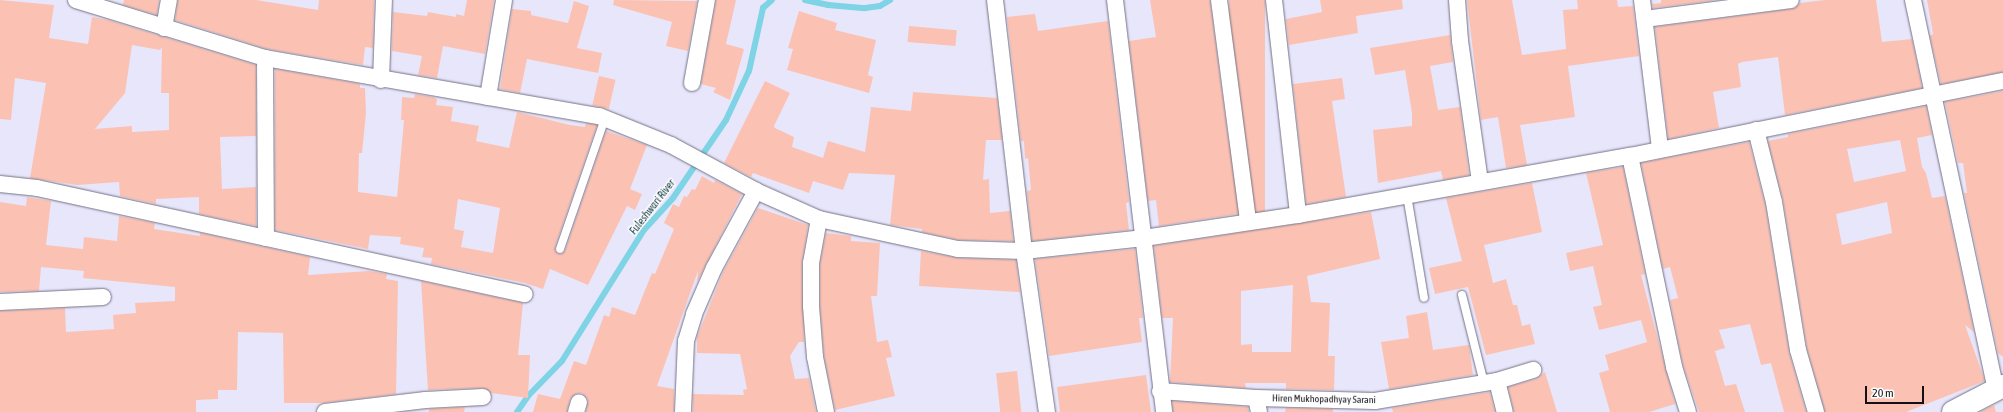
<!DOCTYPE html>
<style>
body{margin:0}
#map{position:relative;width:2003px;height:412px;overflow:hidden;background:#e8e6fb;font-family:"Asap Condensed",sans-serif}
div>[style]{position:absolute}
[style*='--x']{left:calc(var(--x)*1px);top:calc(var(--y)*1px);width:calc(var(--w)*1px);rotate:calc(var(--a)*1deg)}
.stream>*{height:6px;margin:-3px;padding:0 3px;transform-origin:3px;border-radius:3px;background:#7ed3e5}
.building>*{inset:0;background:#fbc2b4;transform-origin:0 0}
.roads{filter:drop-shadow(0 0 1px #747184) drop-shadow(0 0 1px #747184)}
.lane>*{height:8px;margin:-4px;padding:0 4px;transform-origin:4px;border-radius:4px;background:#fff}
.street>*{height:16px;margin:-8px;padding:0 8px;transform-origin:8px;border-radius:8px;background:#fff}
.secondary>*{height:22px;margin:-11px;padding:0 11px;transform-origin:11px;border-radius:11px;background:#fff}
span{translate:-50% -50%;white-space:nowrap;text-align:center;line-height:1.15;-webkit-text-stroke:3px #fff;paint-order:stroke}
.street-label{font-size:10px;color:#121117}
.water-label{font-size:11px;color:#194149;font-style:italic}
.scale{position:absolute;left:1865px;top:386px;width:59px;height:18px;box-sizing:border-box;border:2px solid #121117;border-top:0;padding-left:5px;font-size:12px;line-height:14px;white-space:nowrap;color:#121117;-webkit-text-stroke:3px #fff;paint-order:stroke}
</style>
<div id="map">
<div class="stream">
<div style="--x:805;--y:0;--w:24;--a:12"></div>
<div style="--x:828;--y:5;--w:37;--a:5"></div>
<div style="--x:865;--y:8;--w:15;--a:-8"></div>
<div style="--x:880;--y:6;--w:12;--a:-31"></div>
<div style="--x:517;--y:412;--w:21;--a:-55"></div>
<div style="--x:529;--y:395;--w:47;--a:-45.9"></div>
<div style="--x:562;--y:361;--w:155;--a:-58"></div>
<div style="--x:644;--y:230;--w:43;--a:-47.8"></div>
<div style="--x:673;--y:198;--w:94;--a:-55.8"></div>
<div style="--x:726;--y:120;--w:54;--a:-64.9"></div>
<div style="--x:749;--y:71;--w:65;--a:-77.5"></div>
<div style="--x:763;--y:8;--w:12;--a:-42"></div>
</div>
<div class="building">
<div style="clip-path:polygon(evenodd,0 0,54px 5px,49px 38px,88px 44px,92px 17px,108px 20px,256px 65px,256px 136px,220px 137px,222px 189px,256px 187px,256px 226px,199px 214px,199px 197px,156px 199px,156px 204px,120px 196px,119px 182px,77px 185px,30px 178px,46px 83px,15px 78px,11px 120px,0 119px,0 0,132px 45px,160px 50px,162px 47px,161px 93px,169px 93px,169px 130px,132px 132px,132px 126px,95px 129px,125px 93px,132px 45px)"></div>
<div style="clip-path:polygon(124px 0,159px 0,157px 15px,123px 5px)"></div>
<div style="clip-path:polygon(178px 0,256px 0,318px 10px,319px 0,374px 0,373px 48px,365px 47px,363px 65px,267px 49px,175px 20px)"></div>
<div style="clip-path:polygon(467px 0,494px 0,485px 54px,443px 46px,437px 78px,418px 75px,422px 56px,392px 51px,393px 12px,427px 16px,428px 12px,456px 17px,456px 14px,464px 16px)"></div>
<div style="clip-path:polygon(614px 0,697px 1px,688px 51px,666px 46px,672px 22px,613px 5px)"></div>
<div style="clip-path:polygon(716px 0,736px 0,726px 44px,744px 49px,730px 100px,713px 92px,716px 88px,701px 84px)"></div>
<div style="clip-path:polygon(1150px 0,1210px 0,1238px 214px,1159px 226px,1156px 200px,1148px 201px,1129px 41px,1156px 37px)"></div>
<div style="left:1229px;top:0;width:36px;height:214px"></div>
<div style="clip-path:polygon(1320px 0,1402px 0,1403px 9px,1356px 16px,1358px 33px,1289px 45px,1286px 19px,1322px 12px)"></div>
<div style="clip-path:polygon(1467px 0,1512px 0,1522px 55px,1566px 49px,1563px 10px,1578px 9px,1577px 0,1617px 0,1618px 7px,1633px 6px,1639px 56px,1568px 66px,1575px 117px,1520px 125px,1527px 165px,1506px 168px,1498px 117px,1481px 120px)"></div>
<div style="clip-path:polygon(1661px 0,1717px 0,1653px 8px,1652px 4px,1661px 3px)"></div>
<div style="clip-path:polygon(1825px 0,1876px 0,1882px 42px,1912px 39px,1922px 88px,1785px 115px,1778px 57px,1742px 62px,1738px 64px,1741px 87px,1713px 92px,1719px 128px,1668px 139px,1655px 27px,1792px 9px,1800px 3px)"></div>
<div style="clip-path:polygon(1927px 0,2003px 0,2003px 72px,1941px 84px,1930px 36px,1933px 34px)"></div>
<div style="clip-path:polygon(574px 1px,589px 6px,577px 48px,602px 53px,598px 73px,527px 59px,520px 93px,500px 89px,512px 9px,531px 11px,531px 15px,568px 23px)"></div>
<div style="clip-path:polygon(799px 11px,837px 23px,835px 30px,876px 40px,868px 75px,873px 77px,869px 93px,787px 70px,793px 49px,788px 48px)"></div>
<div style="clip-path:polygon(1035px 14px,1038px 31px,1108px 21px,1129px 202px,1126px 203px,1129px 230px,1032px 241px,1027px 191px,1031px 190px,1028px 158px,1025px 159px,1024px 141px,1021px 141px,1007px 17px)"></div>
<div style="left:909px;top:26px;width:48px;height:16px;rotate:5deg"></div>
<div style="clip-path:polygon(1450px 35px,1453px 62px,1430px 66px,1438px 110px,1460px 107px,1469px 175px,1443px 180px,1441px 171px,1378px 183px,1373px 130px,1412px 126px,1412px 113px,1405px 70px,1375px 75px,1370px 48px)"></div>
<div style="clip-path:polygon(evenodd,275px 69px,360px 84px,360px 88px,365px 88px,366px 113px,362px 153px,359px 153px,358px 192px,397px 197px,404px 120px,401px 120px,402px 97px,414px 98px,415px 94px,433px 97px,437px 99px,436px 105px,453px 107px,451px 121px,479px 126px,476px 141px,509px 148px,517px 112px,570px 125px,585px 127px,586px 123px,597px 125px,555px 247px,558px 254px,565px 251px,606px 131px,647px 145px,630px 189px,642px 194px,635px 210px,627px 206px,588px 285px,550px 269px,543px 289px,525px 283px,431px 264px,432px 258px,422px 257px,424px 248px,400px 244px,401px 237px,370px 235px,368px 249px,275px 230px,275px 69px,458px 199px,500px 208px,493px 253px,461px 247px,464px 231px,454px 229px,458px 199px)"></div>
<div style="left:599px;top:76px;width:17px;height:30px;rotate:13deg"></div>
<div style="clip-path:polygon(1342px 78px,1345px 99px,1332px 101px,1346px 197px,1306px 204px,1293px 84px)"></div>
<div style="clip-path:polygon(765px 81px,790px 93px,774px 126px,775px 128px,794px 137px,792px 147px,823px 158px,828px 141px,865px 152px,871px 107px,911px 111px,913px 92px,997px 98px,1002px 140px,986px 140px,983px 180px,989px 179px,990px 213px,1010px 211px,1013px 241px,959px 240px,922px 232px,922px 229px,890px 225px,895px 175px,849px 173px,843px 190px,813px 181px,809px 193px,753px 173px,751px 177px,724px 163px)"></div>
<div style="clip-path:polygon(2003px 91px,2003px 357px,1998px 353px,1964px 193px,1967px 193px,1963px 163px,1958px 163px,1945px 102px)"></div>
<div style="clip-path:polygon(evenodd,1926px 106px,1932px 135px,1917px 138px,1922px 167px,1926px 173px,1932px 198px,1945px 196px,1974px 332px,1965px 325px,1985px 381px,1906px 412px,1825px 412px,1807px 348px,1783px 200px,1768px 141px,1788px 137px,1788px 134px,1926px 106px,1900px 140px,1906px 171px,1854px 182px,1847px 149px,1900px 140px,1926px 106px,1887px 202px,1892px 233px,1842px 245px,1836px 214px,1887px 202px)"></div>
<div style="clip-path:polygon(1749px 142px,1765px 204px,1789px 352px,1806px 412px,1784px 412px,1771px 363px,1761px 365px,1750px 324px,1719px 330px,1725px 348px,1715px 351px,1725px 386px,1736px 384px,1745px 412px,1699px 412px,1683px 365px,1670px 300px,1678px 298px,1670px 267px,1663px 269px,1641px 163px)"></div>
<div style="clip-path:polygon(1623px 167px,1645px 274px,1641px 275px,1675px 404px,1649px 412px,1610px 412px,1599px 373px,1609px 370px,1605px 355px,1647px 342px,1641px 320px,1599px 330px,1593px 307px,1602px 305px,1593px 266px,1570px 271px,1566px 253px,1603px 245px,1586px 173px)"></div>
<div style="clip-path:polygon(702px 176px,714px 183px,715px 180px,742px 194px,697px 282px,698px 271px,657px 386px,674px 389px,674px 412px,586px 412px,588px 399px,582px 393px,577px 393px,570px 399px,567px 412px,533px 412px,538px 394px,560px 399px,574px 361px,586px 365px,604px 315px,609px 317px,612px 307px,635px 315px,652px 273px,655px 274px,674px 229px,664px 223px,673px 204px,679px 207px,684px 196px,687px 197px,692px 189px,695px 190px)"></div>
<div style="clip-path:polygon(1532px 183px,1542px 232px,1484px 245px,1493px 283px,1506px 279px,1513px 305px,1517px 305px,1522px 326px,1530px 324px,1535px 344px,1486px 355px,1468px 287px,1435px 294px,1429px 268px,1462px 261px,1446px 198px)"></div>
<div style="clip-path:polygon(27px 197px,51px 201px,46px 245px,83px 249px,84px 237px,117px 241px,119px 216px,155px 223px,154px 229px,200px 236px,200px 233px,310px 257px,308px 275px,369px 271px,387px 274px,386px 279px,398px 281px,396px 394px,323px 403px,284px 403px,283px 333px,238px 332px,237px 390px,218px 390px,218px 399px,196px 400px,196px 412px,0 412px,0 311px,65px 308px,66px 332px,114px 329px,113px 315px,136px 313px,135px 303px,175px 301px,175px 287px,83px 278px,84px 271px,41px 267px,39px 291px,0 292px,0 202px,26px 206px)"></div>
<div style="clip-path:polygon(758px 208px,808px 225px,802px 263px,804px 342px,799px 342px,790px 356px,795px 379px,809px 378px,816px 412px,693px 412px,693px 394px,744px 395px,743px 390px,747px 389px,740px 354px,697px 353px,697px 337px,723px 272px)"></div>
<div style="clip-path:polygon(evenodd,1371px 212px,1380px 259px,1307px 276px,1311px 302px,1330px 303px,1328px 356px,1335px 356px,1334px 390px,1286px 389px,1286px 383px,1245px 383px,1246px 388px,1170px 382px,1173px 318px,1162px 318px,1154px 246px,1371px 212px,1293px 285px,1291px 352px,1252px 352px,1252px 344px,1241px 345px,1241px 291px,1293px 285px)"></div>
<div style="clip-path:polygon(826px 233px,851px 236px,851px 241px,880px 243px,877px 296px,871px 296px,877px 342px,888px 340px,892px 357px,886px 358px,895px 396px,835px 410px,824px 356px,820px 306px,820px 264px)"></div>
<div style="clip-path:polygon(1135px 249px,1143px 318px,1139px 318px,1142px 342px,1049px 356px,1035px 259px)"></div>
<div style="clip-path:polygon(921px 251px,958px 258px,1016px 260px,1020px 292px,919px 286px)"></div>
<div style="clip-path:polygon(421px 281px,523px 303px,518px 355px,530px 355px,528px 398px,491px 393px,483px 388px,428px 390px)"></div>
<div style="clip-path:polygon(1427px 312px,1433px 350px,1469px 345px,1473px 375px,1389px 389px,1381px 342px,1409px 338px,1406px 316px)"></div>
<div style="left:1017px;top:371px;width:41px;height:21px;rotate:84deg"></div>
<div style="clip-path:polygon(1545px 372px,1557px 412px,1514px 412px,1508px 387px,1536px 379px)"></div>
<div style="clip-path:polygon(1146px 375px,1151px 412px,1060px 412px,1057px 387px)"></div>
<div style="clip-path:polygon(1490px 392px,1495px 412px,1393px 412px,1392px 408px)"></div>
<div style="clip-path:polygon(1172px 401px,1248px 407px,1249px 412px,1173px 412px)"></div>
<div style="clip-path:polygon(1994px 405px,1996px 412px,1980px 412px)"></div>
<div style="clip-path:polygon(465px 407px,464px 412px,429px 412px,429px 409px)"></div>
<div style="clip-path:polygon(1286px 408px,1333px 409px,1333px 412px,1285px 412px)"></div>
</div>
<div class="roads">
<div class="lane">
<div style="--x:1407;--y:195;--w:104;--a:80.6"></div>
<div style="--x:560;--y:249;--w:139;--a:-71"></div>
<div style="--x:1462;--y:295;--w:91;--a:76"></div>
</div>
<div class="street">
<div style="--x:76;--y:0;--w:198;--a:17.1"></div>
<div style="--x:265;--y:58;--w:339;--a:9.9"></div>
<div style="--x:599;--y:116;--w:78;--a:21.9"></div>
<div style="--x:671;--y:145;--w:97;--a:28.4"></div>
<div style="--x:756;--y:191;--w:69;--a:24"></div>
<div style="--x:819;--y:219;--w:142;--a:12.2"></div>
<div style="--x:958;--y:249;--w:66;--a:1.7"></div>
<div style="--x:1024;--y:251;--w:121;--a:-6.2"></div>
<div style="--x:1144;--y:238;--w:156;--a:-8.5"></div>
<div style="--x:1298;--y:215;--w:337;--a:-10.1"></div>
<div style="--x:1630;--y:156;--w:380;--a:-11.4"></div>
<div style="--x:995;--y:0;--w:253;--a:83.4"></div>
<div style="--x:1024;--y:251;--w:163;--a:81.9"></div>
<div style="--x:1115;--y:0;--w:415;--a:83.2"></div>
<div style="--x:1219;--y:0;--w:223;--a:82.5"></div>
<div style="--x:1274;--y:0;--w:216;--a:83.6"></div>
<div style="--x:1457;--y:0;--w:41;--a:85.8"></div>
<div style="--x:1460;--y:41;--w:142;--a:81.9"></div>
<div style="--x:1642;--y:0;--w:150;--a:83.1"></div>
<div style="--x:1913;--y:0;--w:398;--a:78"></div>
<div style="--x:1645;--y:19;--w:147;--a:-7.4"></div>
<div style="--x:164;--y:28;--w:28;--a:-80"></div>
<div style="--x:265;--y:58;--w:180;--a:89.7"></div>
<div style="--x:381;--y:80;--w:80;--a:-87.9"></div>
<div style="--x:692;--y:83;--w:84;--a:-79.8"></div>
<div style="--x:488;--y:97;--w:98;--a:-80.6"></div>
<div style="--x:1756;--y:130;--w:74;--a:76"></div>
<div style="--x:1774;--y:202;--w:150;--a:80.8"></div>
<div style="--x:1798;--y:350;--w:65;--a:73.8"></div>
<div style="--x:1630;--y:156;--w:216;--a:78.2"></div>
<div style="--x:1674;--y:367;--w:47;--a:72.7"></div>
<div style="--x:0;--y:184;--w:37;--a:6"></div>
<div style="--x:37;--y:188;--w:499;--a:12.3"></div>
<div style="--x:819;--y:219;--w:45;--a:100.3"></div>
<div style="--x:811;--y:263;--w:43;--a:90"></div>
<div style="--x:811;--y:306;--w:51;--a:85.5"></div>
<div style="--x:815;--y:357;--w:56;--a:78.7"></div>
<div style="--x:0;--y:302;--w:103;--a:-2.8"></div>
<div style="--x:1497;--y:381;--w:32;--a:76"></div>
<div style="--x:1160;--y:391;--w:96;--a:4.2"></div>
<div style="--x:1256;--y:398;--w:119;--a:1.4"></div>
<div style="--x:1375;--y:401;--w:124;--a:-9.3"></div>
<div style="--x:1497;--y:381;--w:38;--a:-17"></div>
<div style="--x:1256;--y:398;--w:14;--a:78"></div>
<div style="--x:325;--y:412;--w:101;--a:-6.8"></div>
<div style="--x:425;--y:400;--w:58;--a:-3"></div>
<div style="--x:576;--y:412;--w:10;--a:-73"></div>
<div style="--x:683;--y:412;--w:71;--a:-87.6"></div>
<div style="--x:686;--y:341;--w:28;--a:-73"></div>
<div style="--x:694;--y:314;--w:50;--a:-66.5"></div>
<div style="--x:714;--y:268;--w:88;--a:-61.4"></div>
</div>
<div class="secondary">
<div style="--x:1953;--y:412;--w:56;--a:-27.5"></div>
</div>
</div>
<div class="street-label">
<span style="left:1324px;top:399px;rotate:1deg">Hiren Mukhopadhyay Sarani</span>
</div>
<div class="water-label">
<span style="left:652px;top:207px;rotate:-52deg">Fuleshwari River</span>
</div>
<div class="scale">20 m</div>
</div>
